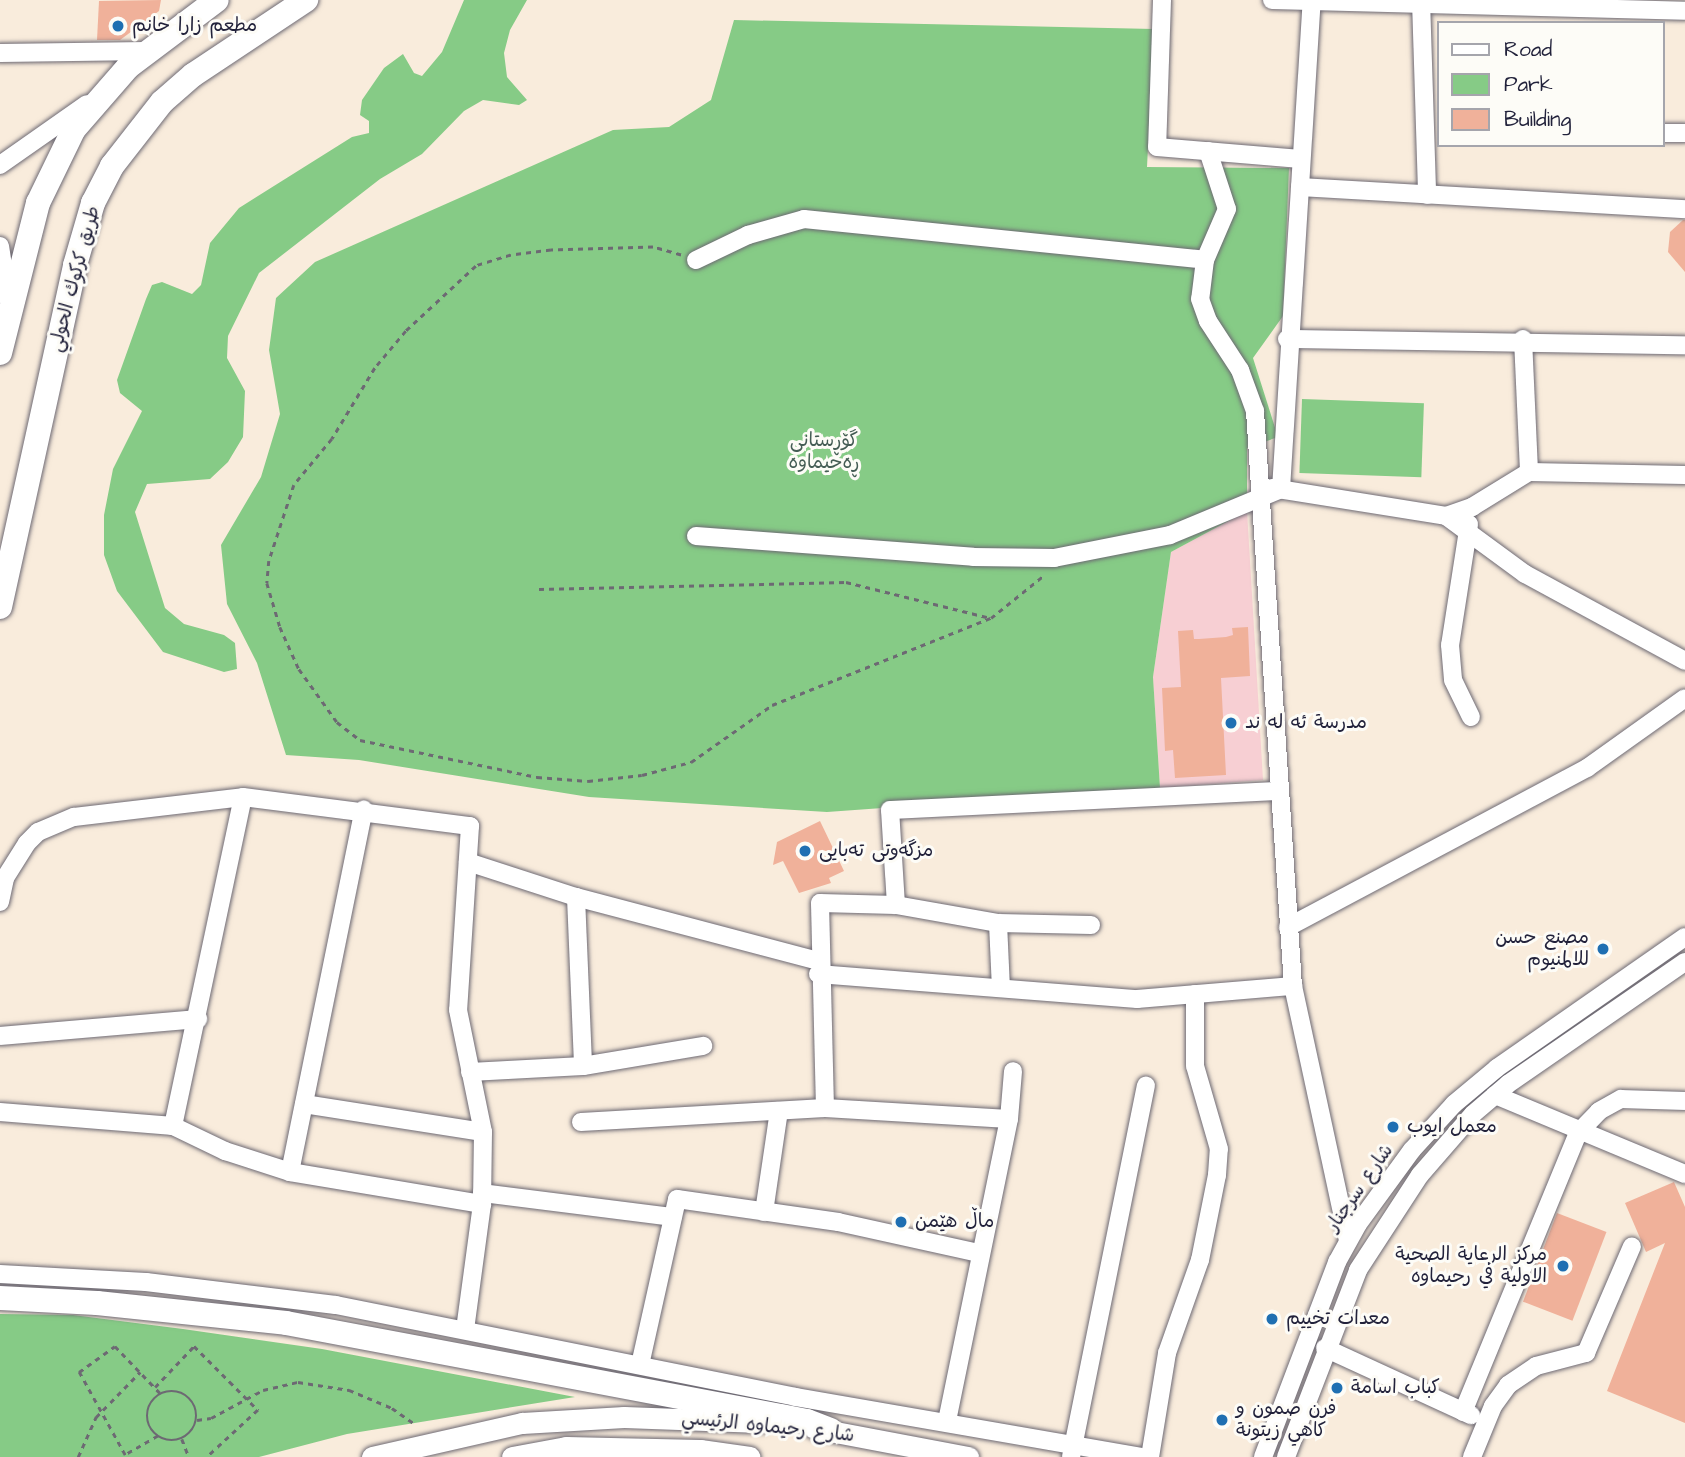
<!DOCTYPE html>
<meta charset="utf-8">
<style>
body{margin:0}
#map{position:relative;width:1685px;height:1457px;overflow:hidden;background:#f9ecdc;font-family:"Architects Daughter","Playpen Sans Arabic",sans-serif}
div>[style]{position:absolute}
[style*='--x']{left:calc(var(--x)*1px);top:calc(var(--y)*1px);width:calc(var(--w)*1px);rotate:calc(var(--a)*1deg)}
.built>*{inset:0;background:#f7cfd3}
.green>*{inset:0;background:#86cb86;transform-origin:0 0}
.building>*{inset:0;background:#f0b19a;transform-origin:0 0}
.path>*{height:2.5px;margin-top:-1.25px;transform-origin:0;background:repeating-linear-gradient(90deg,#6d6973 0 5px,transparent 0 10px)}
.path>.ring{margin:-1.25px;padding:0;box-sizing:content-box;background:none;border:2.5px solid #6d6973;border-radius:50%}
.roads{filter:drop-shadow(0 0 2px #6d6973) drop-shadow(0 0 2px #6d6973)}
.minor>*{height:18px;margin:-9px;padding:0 9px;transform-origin:9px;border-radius:9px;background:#fff}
.major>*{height:21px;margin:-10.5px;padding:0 10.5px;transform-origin:10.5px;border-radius:10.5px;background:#fff}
.highway>*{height:24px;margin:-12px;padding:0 12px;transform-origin:12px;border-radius:12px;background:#fff}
.dots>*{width:19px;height:19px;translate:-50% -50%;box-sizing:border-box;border:4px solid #fdfcf7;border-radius:50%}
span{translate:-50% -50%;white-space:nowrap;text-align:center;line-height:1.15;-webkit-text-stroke:6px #fdfcf7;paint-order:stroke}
.poi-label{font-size:19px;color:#22223b}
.left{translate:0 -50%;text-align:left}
.right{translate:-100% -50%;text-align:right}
.street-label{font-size:19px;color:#22223b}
.park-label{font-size:19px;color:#455d55}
.legend{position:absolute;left:1437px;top:21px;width:228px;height:126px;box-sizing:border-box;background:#fdfcf7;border:2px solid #a5a5ac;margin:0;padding:9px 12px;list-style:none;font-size:21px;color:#22223b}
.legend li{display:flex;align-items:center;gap:14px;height:35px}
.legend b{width:35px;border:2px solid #a5a5ac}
</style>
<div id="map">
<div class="built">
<div style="clip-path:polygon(1247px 511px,1263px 780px,1160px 788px,1153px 677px,1171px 552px)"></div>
</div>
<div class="green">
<div style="clip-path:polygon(464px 0,527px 0,510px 30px,504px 53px,507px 77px,527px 100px,519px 105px,483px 100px,464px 111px,422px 154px,380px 179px,259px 273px,228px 336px,227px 358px,245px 391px,243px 437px,228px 462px,210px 479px,147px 484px,135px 512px,165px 608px,184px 624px,224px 635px,235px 643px,237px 669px,224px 672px,163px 652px,117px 591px,104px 555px,104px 515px,113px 469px,142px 411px,120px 393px,117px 380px,146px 299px,152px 285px,162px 282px,192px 294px,201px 285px,210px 243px,239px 208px,352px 137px,369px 133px,369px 121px,360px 115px,362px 100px,384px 68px,403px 54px,414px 73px,422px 76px,442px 52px)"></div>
<div style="clip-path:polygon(734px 20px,1154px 29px,1147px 167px,1289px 168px,1283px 316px,1253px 358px,1278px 437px,1247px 448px,1247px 511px,1171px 552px,1153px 677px,1160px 788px,827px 812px,589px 797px,359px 760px,286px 755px,257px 663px,227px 604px,221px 545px,261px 477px,280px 414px,269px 350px,276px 298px,315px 262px,613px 130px,669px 127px,711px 100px)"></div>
<div style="left:1302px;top:399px;width:122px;height:74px;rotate:2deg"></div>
<div style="clip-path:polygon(0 1314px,73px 1315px,183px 1329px,322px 1349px,575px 1397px,347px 1434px,259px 1457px,0 1457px)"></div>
</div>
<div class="building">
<div style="clip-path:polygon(161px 0,159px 11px,120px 40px,97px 40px,99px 1px)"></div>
<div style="clip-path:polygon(1683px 220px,1685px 220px,1685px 272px,1668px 252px,1670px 232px)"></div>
<div style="clip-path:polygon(1248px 627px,1250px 676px,1221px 678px,1226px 775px,1175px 778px,1173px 750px,1165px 751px,1162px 688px,1181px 687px,1178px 631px,1193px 630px,1194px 639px,1199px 639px,1226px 637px,1233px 635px,1232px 628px)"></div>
<div style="clip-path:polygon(820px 821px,844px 871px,829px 878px,831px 883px,799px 893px,783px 861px,773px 865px,777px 842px)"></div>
<div style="clip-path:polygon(1674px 1182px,1685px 1207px,1685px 1423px,1607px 1391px,1665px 1243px,1646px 1252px,1625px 1203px)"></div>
<div style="left:1557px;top:1213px;width:53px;height:95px;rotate:21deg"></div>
</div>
<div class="path">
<div style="--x:681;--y:255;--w:29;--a:-164"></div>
<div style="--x:653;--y:247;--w:102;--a:178.3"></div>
<div style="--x:551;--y:250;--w:40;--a:172.9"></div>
<div style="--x:511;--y:255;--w:37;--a:163"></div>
<div style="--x:476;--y:266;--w:96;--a:137.1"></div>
<div style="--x:406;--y:331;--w:48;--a:130"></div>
<div style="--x:375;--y:368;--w:83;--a:121.2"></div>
<div style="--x:332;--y:439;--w:60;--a:129.6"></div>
<div style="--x:294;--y:485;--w:80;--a:108.2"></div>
<div style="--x:269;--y:561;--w:22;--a:95"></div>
<div style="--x:267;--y:583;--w:46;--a:73.5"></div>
<div style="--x:280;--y:627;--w:46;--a:65.7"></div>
<div style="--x:299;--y:669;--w:65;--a:54.4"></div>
<div style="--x:337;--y:722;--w:29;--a:38"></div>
<div style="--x:360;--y:740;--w:181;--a:11.8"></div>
<div style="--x:537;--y:777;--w:51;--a:4.5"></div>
<div style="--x:588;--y:781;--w:54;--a:-6.3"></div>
<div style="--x:642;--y:775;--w:51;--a:-14.9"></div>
<div style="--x:691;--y:762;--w:99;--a:-35.1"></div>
<div style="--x:772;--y:705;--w:236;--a:-21.7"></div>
<div style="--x:991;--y:618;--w:67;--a:-38.9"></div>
<div style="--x:539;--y:589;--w:307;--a:-1.3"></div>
<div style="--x:846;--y:582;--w:148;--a:14"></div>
<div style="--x:155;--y:1387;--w:57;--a:-46.4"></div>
<div style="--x:194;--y:1346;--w:91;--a:45"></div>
<div style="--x:258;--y:1410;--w:69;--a:137.3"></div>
<div class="ring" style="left:147px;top:1391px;width:47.5px;height:47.5px"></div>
<div style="--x:197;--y:1420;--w:14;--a:-8"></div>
<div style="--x:211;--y:1418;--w:59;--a:-28.3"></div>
<div style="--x:263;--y:1390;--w:36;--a:-13"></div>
<div style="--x:298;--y:1382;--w:52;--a:8.9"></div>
<div style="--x:349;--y:1390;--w:47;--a:22.7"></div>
<div style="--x:392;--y:1408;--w:28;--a:35"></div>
<div style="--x:158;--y:1436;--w:38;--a:150"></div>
<div style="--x:125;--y:1455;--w:95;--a:-119"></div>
<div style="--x:79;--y:1372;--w:44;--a:-35.8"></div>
<div style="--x:115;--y:1346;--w:65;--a:46.2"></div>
<div style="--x:182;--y:1439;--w:19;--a:69"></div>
<div style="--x:78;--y:1457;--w:44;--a:-65.8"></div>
<div style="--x:96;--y:1417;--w:63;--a:-45.6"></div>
</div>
<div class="roads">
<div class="minor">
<div style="--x:1162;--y:0;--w:147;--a:91.9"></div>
<div style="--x:1157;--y:147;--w:144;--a:4.8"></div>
<div style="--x:1272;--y:0;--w:413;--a:1.5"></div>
<div style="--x:1421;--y:0;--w:195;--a:88.2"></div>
<div style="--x:0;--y:53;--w:147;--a:-0.8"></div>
<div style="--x:1662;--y:133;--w:23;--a:0"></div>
<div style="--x:1208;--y:151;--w:61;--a:71.9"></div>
<div style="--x:1227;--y:209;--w:56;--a:113.3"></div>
<div style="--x:1205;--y:260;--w:39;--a:97"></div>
<div style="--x:1200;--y:299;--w:23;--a:70"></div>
<div style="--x:1208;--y:321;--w:59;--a:56.9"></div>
<div style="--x:1240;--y:370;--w:44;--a:69.9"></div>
<div style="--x:1255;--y:411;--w:576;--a:86.22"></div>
<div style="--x:1293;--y:986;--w:260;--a:77.8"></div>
<div style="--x:0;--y:165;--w:106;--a:-35"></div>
<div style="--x:1300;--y:187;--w:386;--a:3.3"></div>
<div style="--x:0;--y:246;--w:53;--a:81.3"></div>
<div style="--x:696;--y:260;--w:58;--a:-25.7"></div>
<div style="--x:748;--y:235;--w:58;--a:-15.9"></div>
<div style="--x:804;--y:219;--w:403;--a:5.8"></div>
<div style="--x:1287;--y:339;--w:398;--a:0.9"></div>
<div style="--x:1523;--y:339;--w:133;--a:87.4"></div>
<div style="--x:1272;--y:488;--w:176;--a:9.1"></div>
<div style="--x:1446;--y:516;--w:28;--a:-19"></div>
<div style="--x:1472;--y:507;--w:67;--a:-31.6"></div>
<div style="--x:1529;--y:472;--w:156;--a:1.1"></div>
<div style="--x:1446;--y:516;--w:98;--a:36.3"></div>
<div style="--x:1525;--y:574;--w:182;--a:28.5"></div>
<div style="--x:1469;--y:524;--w:122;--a:98.9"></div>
<div style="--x:1450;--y:645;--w:35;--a:85"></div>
<div style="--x:1453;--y:680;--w:41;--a:64.1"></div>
<div style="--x:696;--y:536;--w:278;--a:4.3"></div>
<div style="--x:973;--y:557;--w:81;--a:0.7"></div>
<div style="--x:1054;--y:558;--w:118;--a:-11.2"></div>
<div style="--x:1170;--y:535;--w:120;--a:-22.5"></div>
<div style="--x:1281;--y:489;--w:488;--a:-86.4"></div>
<div style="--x:468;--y:862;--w:114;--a:18"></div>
<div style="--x:576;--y:897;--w:250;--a:14.8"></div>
<div style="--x:576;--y:897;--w:169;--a:87.6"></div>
<div style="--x:0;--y:902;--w:25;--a:-78"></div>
<div style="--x:5;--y:878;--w:41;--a:-57.8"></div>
<div style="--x:27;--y:843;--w:16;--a:-45"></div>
<div style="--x:38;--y:832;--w:39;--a:-23"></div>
<div style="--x:74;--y:817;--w:170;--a:-6.7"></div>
<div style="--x:243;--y:797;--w:229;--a:7.3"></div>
<div style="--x:470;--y:826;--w:184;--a:93.7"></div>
<div style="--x:458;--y:1010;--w:125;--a:78.4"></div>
<div style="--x:483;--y:1132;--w:72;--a:90.8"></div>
<div style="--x:482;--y:1204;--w:127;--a:97.7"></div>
<div style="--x:896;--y:905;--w:95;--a:-93.6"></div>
<div style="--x:890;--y:810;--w:388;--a:-2.8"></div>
<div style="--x:998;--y:923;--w:65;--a:87.4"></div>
<div style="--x:1288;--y:927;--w:339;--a:-28"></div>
<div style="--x:1587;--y:768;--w:120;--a:-35.5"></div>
<div style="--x:818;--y:974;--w:320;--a:4.5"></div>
<div style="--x:1137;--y:999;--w:157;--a:-4.8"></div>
<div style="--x:0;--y:1036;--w:199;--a:-4.9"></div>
<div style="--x:470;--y:1072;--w:113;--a:-3"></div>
<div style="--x:583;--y:1066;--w:122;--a:-9.5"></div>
<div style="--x:1495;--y:1095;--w:206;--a:22.6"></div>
<div style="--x:304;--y:1104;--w:181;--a:8.9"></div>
<div style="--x:825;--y:1108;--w:205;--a:-91.4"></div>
<div style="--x:820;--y:903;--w:76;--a:1.5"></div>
<div style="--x:896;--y:905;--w:104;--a:10"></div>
<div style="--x:998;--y:923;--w:93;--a:1.2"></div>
<div style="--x:0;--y:1112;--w:174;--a:4.6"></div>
<div style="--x:173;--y:1126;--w:58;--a:25.7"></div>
<div style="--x:225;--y:1151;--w:68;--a:17.9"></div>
<div style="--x:290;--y:1172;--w:195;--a:9.5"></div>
<div style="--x:581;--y:1122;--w:244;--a:-3.3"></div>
<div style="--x:825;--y:1108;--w:184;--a:3.4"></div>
<div style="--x:173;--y:1126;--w:336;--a:-78"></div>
<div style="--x:290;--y:1172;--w:370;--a:-78.5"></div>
<div style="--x:482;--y:1193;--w:192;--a:7.2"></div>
<div style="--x:764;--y:1212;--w:102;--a:-81.6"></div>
<div style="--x:0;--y:1274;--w:146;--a:3.1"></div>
<div style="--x:146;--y:1282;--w:191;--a:6.9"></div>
<div style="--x:336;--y:1305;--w:468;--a:11.3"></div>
<div style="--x:795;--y:1397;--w:351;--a:9.8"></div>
<div style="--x:1325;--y:1348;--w:161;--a:24.7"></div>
<div style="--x:640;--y:1365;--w:170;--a:-77.4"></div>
<div style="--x:677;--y:1199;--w:163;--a:8.1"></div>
<div style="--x:838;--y:1222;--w:144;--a:12.4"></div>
<div style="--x:1463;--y:1412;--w:302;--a:-67.6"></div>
<div style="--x:1578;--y:1133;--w:30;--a:-46"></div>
<div style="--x:1599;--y:1111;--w:25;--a:-29"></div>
<div style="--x:1621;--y:1099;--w:64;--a:1.8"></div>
<div style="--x:947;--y:1421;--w:308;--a:-78.4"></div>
<div style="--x:1009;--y:1119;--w:48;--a:-85.2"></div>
<div style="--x:1071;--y:1457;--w:379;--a:-78.6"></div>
<div style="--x:1150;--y:1457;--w:105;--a:-80.7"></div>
<div style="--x:1167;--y:1353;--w:99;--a:-70.5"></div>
<div style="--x:1200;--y:1260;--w:87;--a:-78.7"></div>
<div style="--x:1217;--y:1175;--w:26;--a:-86"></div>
<div style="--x:1219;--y:1149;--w:86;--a:-106.1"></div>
<div style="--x:1195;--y:1066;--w:72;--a:-90"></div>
<div style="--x:1263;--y:1457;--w:209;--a:-69.2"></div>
<div style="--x:1337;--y:1262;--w:43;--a:-61.1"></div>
<div style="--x:1358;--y:1224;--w:92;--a:-53.9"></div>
<div style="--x:1412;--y:1150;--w:62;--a:-47.6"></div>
<div style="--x:1454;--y:1104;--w:56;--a:-39.9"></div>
<div style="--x:1497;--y:1068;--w:229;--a:-34.9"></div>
<div style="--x:1286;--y:1457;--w:200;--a:-68.9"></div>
<div style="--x:1358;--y:1270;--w:113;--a:-56.9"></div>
<div style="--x:1420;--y:1175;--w:81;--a:-49"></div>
<div style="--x:1473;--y:1114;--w:46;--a:-40.6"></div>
<div style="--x:1508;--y:1084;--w:215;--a:-34.6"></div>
<div style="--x:1472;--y:1457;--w:55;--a:-67.6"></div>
<div style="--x:1493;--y:1406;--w:26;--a:-54"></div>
<div style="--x:1508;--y:1385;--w:34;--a:-34"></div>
<div style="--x:1536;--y:1366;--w:52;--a:-14.6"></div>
<div style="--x:1586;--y:1353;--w:116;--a:-66.7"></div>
</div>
<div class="major">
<div style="--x:814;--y:1428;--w:157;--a:10.7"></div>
<div style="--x:372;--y:1457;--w:154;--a:-12.8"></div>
<div style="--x:522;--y:1423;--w:102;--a:-3.4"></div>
<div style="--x:624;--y:1417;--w:137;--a:2.1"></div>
<div style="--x:512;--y:1457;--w:55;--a:-10.5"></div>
<div style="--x:566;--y:1447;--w:134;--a:1.3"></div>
<div style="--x:700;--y:1450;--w:50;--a:8"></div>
</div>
<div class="highway">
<div style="--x:0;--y:353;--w:155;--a:-75.8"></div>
<div style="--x:38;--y:203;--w:82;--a:-64.1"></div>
<div style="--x:74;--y:129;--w:82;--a:-48.9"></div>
<div style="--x:128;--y:67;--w:111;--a:-37"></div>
<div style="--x:0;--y:607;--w:350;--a:-77.6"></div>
<div style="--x:75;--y:265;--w:65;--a:-73.8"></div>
<div style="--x:93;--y:203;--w:42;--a:-62.8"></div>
<div style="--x:112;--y:166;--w:81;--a:-52"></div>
<div style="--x:162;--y:102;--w:41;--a:-41.1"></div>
<div style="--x:193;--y:75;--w:136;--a:-33.6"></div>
<div style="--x:0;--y:1298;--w:97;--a:3"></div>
<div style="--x:97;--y:1303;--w:190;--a:6"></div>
<div style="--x:286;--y:1323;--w:530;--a:10.65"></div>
<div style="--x:807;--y:1421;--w:25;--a:21"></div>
</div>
</div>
<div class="dots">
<div style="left:118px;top:26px;background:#1f6fb2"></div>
<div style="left:1231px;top:723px;background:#1f6fb2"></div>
<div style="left:805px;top:851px;background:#1f6fb2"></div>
<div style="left:1603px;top:949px;background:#1f6fb2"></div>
<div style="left:1393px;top:1127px;background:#1f6fb2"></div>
<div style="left:901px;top:1222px;background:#1f6fb2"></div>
<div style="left:1563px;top:1266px;background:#1f6fb2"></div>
<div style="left:1272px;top:1319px;background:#1f6fb2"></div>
<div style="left:1337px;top:1388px;background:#1f6fb2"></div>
<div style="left:1222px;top:1420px;background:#1f6fb2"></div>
</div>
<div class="poi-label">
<span class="left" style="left:132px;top:26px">مطعم زارا خانم</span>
<span class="left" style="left:1245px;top:723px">مدرسة ئه له ند</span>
<span class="left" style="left:819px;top:851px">مزگەوتی تەبایی</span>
<span class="right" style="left:1589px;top:949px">مصنع حسن<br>للالمنيوم</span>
<span class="left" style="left:1407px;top:1127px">معمل ايوب</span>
<span class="left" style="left:915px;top:1222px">ماڵ هێمن</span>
<span class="right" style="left:1547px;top:1266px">مركز الرعاية الصحیة<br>الاولية في رحيماوه</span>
<span class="left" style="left:1286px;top:1319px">معدات تخييم</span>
<span class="left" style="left:1351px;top:1388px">كباب اسامة</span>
<span class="left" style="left:1236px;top:1420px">فرن صمون و<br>كاهي زيتونة</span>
</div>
<div class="street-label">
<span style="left:75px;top:279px;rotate:-75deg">طريق كركوك الحولي</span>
<span style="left:1360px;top:1188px;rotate:-55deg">شارع سرجنار</span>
<span style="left:768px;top:1427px;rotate:6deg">شارع رحيماوه الرئيسي</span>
</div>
<div class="park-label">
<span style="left:824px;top:452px">گۆڕستانی<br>ڕەحیماوە</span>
</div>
<ul class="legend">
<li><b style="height:9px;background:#fff"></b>Road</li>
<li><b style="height:19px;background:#86cb86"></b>Park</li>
<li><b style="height:19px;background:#f0b19a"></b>Building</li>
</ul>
</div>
